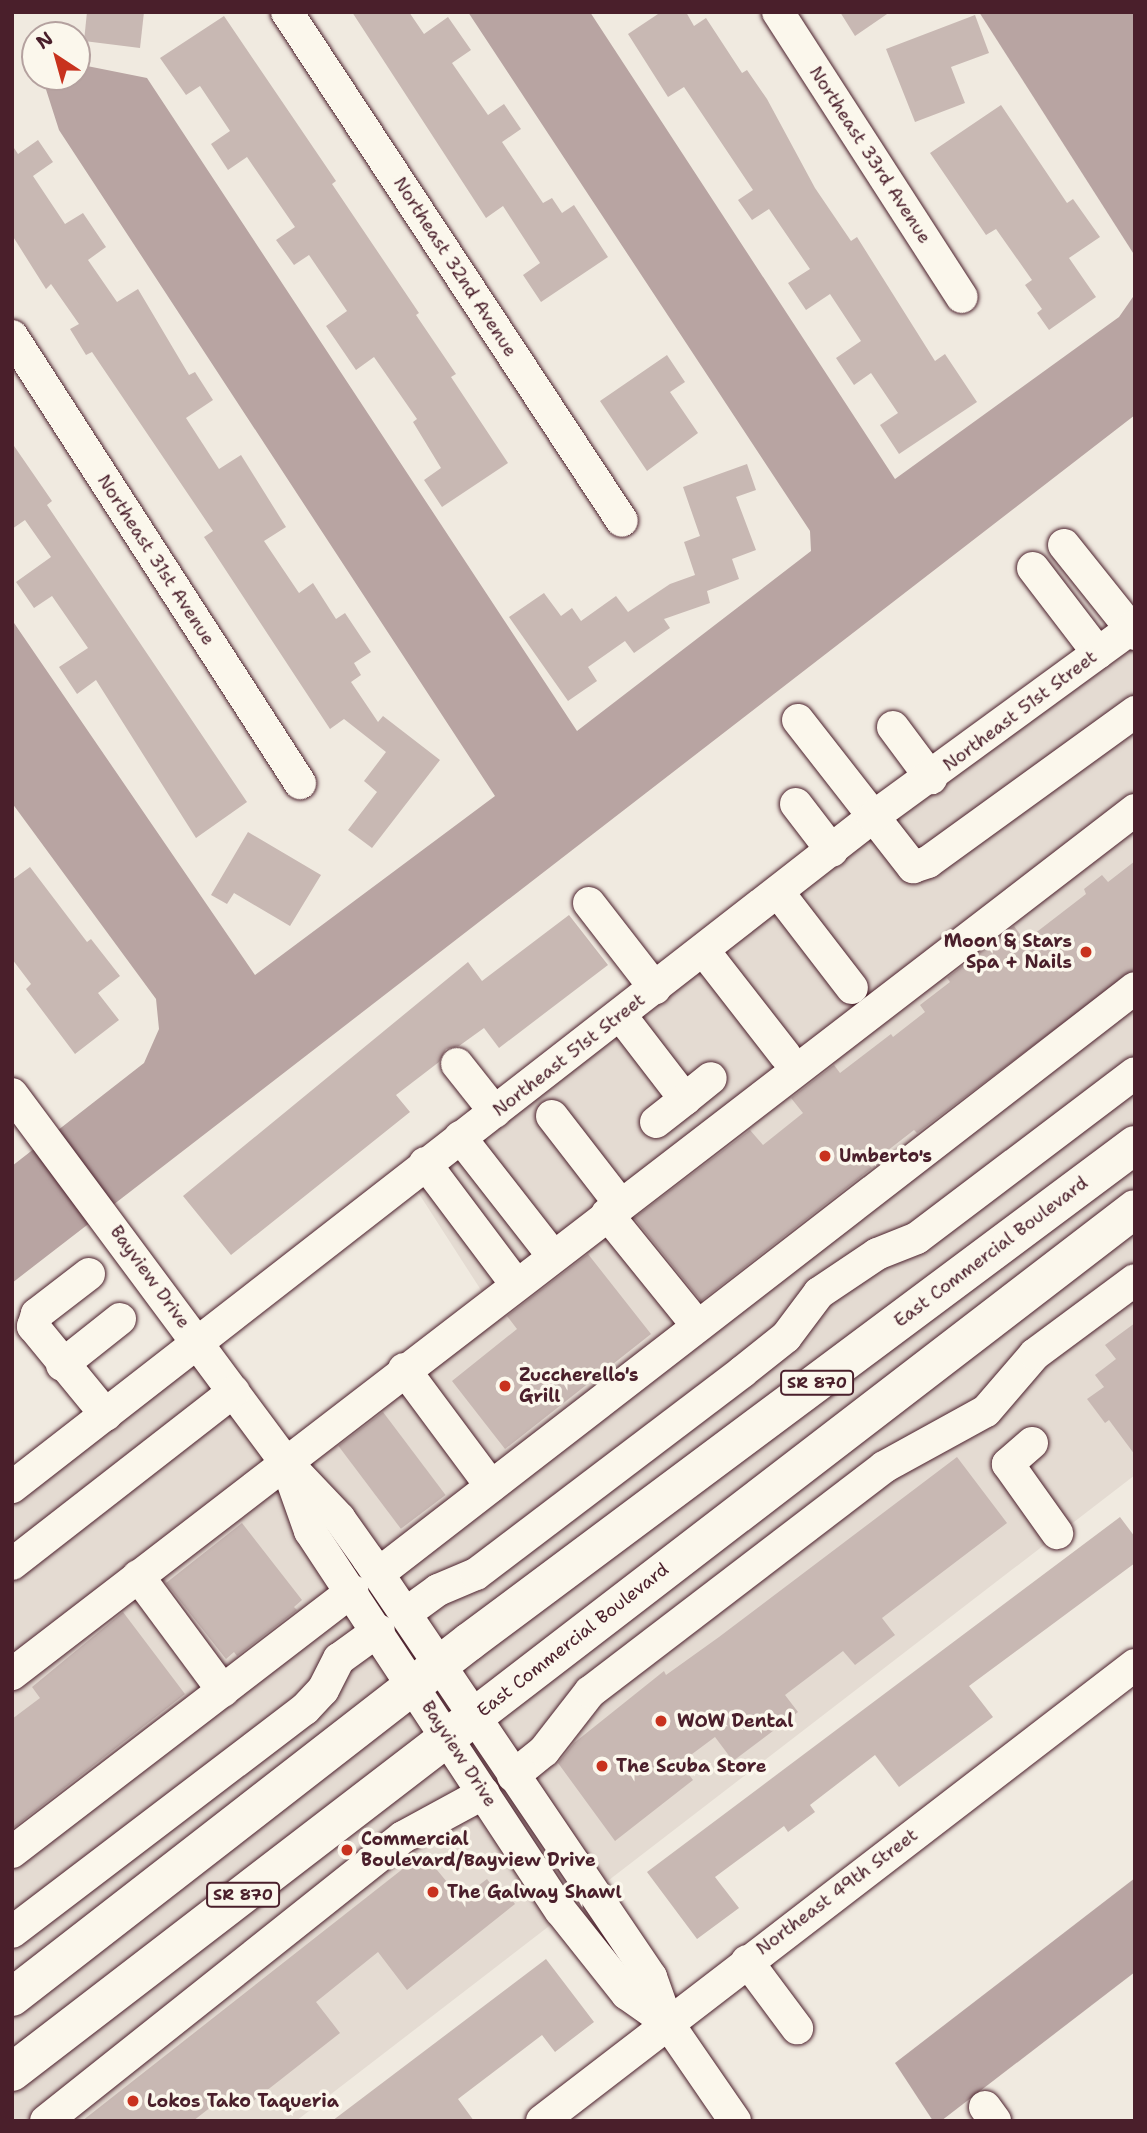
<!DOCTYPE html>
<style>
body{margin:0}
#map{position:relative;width:1147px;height:2133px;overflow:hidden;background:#f0eae0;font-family:"Shantell Sans",sans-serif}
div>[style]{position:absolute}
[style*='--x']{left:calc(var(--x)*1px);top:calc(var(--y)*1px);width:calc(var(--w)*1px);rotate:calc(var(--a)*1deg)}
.built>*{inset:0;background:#e4dbd2}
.water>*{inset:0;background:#b8a4a2}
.building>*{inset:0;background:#c8b8b3;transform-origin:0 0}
.roads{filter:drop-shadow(0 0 2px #4a1f2b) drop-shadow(0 0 2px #4a1f2b)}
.minor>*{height:32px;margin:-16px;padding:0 16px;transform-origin:16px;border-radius:16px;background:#fbf7ec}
.major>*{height:38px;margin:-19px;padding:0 19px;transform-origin:19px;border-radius:19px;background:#fbf7ec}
.dots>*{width:19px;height:19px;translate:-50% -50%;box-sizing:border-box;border:4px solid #fbf7ec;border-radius:50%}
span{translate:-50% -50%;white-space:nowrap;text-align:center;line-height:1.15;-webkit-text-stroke:7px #fbf7ec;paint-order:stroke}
.shield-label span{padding:2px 5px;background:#fbf7ec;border:2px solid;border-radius:5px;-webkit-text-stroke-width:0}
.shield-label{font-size:16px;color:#4a1f2b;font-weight:700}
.street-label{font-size:18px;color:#4a1f2b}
.poi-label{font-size:18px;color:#4a1f2b;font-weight:700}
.right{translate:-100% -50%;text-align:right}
.left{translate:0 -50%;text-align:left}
.frame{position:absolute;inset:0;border:14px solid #4a1f2b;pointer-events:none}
.north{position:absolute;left:21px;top:21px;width:70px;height:70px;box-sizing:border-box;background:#fbf7ec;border:2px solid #b4a19f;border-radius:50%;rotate:324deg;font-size:19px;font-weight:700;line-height:28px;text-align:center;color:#4a1f2b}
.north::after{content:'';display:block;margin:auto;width:24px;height:32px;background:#c8321e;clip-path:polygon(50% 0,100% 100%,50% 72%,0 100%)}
</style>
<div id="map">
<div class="built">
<div style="clip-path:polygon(1135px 639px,1135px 1475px,296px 2121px,12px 2121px,12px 1487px,202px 1348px,285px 1461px,488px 1301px,414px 1186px,425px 1163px)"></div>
</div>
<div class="water">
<div style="clip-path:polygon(468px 12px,590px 12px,895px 479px,1119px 317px,1135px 294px,1135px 415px,12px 1283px,12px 1166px,144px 1063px,159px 1029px,156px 999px,12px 803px,12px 620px,255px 975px,495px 796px,59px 130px,42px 77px,77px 77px,77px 64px,147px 78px,577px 731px,811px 551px,810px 531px)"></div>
<div style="clip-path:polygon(979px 12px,1135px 12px,1135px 256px)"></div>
<div style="clip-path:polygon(1135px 1878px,1135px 1972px,941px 2121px,933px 2121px,895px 2063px)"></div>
</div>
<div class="building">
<div style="clip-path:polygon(87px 12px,144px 12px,140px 48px,84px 41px)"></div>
<div style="clip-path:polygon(352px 12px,409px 12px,424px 34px,448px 17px,471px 50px,452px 63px,488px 115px,504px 104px,521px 129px,502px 142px,543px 203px,552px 198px,562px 213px,574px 205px,608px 257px,541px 302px,523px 275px,540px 263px,503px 206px,486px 218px)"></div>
<div style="clip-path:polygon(661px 12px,686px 12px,694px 26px,706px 18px,742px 73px,747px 70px,767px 99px,815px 188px,851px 241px,857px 237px,935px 361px,945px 354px,977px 402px,899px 454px,880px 425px,898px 413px,871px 373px,854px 385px,836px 358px,861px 341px,830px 294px,806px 310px,788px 283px,810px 269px,769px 209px,752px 220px,738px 200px,753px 190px,684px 87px,668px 97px,628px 34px)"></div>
<div style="clip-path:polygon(840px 12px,890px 12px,855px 36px)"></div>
<div style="clip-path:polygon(975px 15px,989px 53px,951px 67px,965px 103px,915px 122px,886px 49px)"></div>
<div style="clip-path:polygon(224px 16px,336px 181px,332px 184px,419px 313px,416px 315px,456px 374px,451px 377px,508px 463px,442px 507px,424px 480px,441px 468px,413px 422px,417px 419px,374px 357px,356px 370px,326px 326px,347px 311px,309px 255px,294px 265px,276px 240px,295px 227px,247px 157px,228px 170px,211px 144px,230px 131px,200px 86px,186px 95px,160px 58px)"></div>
<div style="clip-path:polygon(1001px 105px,1067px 203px,1073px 199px,1100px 237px,1069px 258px,1096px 297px,1049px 330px,1037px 313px,1042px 309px,1025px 285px,1032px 280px,996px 229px,986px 235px,930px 153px)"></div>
<div style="clip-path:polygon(38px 140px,53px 162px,33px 176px,65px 224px,83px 213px,106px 247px,88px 260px,117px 302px,138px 289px,189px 375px,195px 372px,213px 400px,186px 418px,219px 469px,241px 455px,286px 527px,264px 541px,299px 593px,313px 583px,336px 619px,345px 613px,371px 652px,354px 663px,361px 675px,351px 682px,378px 722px,383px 716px,440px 760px,372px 848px,348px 830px,377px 792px,364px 781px,386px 752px,344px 719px,330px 729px,204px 537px,213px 531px,92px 352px,86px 355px,70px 329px,79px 324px,51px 284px,46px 289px,12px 235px,12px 145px,18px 154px)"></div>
<div style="clip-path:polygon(667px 355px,685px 382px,670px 392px,698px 433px,647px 471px,600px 401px)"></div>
<div style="clip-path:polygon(12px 443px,52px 501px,47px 505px,247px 802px,196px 838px,96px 680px,77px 694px,59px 667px,88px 648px,52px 596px,34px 608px,16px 582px,51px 557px,25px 520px,12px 529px)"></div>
<div style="clip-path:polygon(747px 464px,756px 490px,736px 497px,756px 550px,732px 559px,739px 579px,707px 591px,710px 603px,664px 619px,670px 628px,634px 653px,625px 641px,588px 667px,597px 681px,568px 701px,509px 617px,544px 593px,561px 616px,572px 608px,581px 621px,616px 596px,628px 612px,670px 584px,695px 575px,684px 542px,700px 536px,683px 487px)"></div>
<div style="clip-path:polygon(248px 832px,321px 875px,290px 926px,234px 893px,227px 904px,211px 895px)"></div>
<div style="clip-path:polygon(1135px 861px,1135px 969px,917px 1133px,914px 1130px,869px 1165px,872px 1168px,701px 1301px,634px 1218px,750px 1130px,763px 1145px,803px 1113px,791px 1098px,834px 1065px,840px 1073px,891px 1034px,893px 1037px,925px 1012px,920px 1005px,950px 982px,947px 978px,1014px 926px,1025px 941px,1086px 894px,1084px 889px,1102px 875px,1108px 882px)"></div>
<div style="clip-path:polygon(30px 867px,87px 942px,91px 939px,120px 976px,98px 993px,119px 1020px,75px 1054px,26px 989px,31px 984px,12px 959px,12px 880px)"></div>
<div style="clip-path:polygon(569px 915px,608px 965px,499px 1048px,484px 1028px,459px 1046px,446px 1049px,439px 1062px,396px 1095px,410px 1112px,231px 1255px,183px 1196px,468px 962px,482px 981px)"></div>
<div style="clip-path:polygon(588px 1254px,651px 1334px,505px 1449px,452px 1381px,517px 1329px,507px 1316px)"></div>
<div style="clip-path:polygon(1135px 1323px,1135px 1455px,1109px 1420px,1105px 1423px,1087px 1399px,1104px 1387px,1095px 1375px,1116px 1359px,1105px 1345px)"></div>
<div style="left:383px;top:1412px;width:104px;height:56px;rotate:53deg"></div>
<div style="clip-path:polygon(957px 1457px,1007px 1523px,882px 1618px,895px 1635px,855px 1665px,843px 1651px,785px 1695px,798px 1712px,733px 1761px,715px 1737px,680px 1763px,693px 1780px,615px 1841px,558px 1763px,574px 1743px,664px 1671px,666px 1675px,719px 1637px)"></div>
<div style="clip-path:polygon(1120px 1517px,1135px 1537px,1135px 1563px,969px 1686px,993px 1717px,899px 1787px,875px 1755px,810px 1805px,815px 1812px,788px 1832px,784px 1826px,715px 1877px,739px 1908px,697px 1939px,647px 1872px)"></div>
<div style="clip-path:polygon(242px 1523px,302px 1600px,294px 1607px,297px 1610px,237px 1656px,234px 1652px,226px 1659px,166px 1583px)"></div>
<div style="clip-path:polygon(123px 1612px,185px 1694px,12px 1829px,12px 1719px,40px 1698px,32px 1687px)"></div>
<div style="clip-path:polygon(423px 1853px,461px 1899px,487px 1879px,495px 1890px,501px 1885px,515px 1904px,407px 1990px,378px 1952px,316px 2002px,340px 2033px,247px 2106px,234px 2089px,193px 2121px,82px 2121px)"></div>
<div style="clip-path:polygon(546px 1959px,594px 2022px,555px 2052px,542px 2035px,458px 2099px,474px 2121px,332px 2121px)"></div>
</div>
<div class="roads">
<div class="minor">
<div style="--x:287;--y:12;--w:609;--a:56.65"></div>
<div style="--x:778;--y:12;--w:339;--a:57.2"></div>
<div style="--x:12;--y:336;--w:532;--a:57.21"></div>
<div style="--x:1064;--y:545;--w:114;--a:51.4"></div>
<div style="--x:1033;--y:568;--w:107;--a:52.6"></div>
<div style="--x:798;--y:720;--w:187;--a:52"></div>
<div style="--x:913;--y:867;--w:16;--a:-18"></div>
<div style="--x:928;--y:862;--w:256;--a:-35.9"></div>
<div style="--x:893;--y:727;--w:64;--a:53.3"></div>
<div style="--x:796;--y:804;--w:59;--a:52.5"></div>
<div style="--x:778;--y:892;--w:121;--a:52.4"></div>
<div style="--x:589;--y:903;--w:108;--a:52.2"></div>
<div style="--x:704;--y:951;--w:132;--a:52.1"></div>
<div style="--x:621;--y:1016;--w:105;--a:52.4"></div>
<div style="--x:685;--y:1099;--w:33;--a:-39"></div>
<div style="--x:457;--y:1064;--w:61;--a:51.6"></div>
<div style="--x:12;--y:1094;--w:457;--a:53.4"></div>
<div style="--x:285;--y:1461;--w:79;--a:46.5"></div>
<div style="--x:339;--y:1518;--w:50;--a:54.7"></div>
<div style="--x:368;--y:1559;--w:505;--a:55.9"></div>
<div style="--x:651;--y:1977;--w:48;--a:70.4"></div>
<div style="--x:667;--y:2022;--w:120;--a:55.5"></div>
<div style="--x:552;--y:1116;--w:111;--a:52.3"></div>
<div style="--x:656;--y:1122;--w:37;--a:-38"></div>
<div style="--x:460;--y:1137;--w:151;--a:52"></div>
<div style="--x:425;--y:1163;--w:151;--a:53.1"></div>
<div style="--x:607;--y:1214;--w:143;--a:51"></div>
<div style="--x:89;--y:1274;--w:66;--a:142.4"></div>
<div style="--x:37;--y:1314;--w:13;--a:108"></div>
<div style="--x:33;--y:1326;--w:115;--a:50.6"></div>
<div style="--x:62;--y:1365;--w:74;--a:-38.4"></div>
<div style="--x:404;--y:1369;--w:146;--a:53.4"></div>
<div style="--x:1032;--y:1443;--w:32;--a:139"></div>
<div style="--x:1008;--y:1464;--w:85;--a:54.6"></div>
<div style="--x:289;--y:1472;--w:63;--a:70.4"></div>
<div style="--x:310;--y:1531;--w:455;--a:56.6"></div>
<div style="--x:561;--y:1911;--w:106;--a:51.5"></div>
<div style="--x:627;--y:1994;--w:49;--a:35"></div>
<div style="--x:12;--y:1487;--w:1091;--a:-37.89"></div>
<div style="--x:873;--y:817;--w:324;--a:-36.1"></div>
<div style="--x:12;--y:1564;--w:281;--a:-37.9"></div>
<div style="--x:378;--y:1574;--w:957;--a:-37.74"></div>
<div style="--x:138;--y:1576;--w:143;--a:53.5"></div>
<div style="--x:405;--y:1614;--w:41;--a:-36"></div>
<div style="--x:438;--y:1590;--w:41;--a:-22.8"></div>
<div style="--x:476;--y:1574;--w:334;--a:-37.2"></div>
<div style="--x:742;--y:1372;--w:56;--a:-38.5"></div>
<div style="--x:786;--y:1337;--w:55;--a:-53.1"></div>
<div style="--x:819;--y:1293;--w:70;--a:-33.9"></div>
<div style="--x:877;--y:1254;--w:43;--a:-21.8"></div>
<div style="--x:917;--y:1238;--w:273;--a:-37.1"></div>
<div style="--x:12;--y:1674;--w:1417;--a:-37.57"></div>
<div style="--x:513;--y:1776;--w:40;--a:-39"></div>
<div style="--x:544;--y:1751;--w:75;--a:-52.1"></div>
<div style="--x:590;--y:1692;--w:370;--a:-37.4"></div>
<div style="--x:884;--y:1467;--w:116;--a:-28.8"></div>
<div style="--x:986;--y:1411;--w:75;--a:-49.3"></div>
<div style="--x:1035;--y:1354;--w:124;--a:-36.5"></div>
<div style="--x:12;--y:1852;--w:429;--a:-37.5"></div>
<div style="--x:12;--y:1932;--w:368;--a:-37.3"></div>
<div style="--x:305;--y:1709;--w:26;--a:-47"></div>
<div style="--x:323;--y:1690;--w:35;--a:-63"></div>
<div style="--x:339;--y:1659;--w:49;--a:-35.9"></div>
<div style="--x:747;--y:1961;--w:84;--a:53.3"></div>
<div style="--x:985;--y:2107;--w:17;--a:54"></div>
<div style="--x:46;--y:2121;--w:456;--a:-38.5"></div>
<div style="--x:403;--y:1837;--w:92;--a:-28.5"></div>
<div style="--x:542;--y:2121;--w:748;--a:-37.56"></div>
</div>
<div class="major">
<div style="--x:12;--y:1997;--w:579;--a:-37.84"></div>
<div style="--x:469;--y:1642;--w:831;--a:-36.73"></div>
<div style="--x:12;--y:2072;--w:1416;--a:-37.54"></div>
</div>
</div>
<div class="dots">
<div style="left:1086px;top:952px;background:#c8321e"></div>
<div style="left:825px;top:1156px;background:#c8321e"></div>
<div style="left:505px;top:1386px;background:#c8321e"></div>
<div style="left:661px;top:1721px;background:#c8321e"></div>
<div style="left:602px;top:1766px;background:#c8321e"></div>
<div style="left:347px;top:1850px;background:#c8321e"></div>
<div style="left:433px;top:1892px;background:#c8321e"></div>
<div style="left:133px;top:2101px;background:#c8321e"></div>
</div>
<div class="shield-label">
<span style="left:817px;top:1383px">SR 870</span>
<span style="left:243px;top:1895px">SR 870</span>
</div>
<div class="street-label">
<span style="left:870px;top:155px;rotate:57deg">Northeast 33rd Avenue</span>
<span style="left:455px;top:267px;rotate:57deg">Northeast 32nd Avenue</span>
<span style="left:156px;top:560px;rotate:57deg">Northeast 31st Avenue</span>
<span style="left:1020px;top:711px;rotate:-37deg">Northeast 51st Street</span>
<span style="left:569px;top:1055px;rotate:-38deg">Northeast 51st Street</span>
<span style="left:991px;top:1252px;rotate:-37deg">East Commercial Boulevard</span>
<span style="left:150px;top:1277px;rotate:54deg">Bayview Drive</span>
<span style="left:573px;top:1640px;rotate:-38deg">East Commercial Boulevard</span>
<span style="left:459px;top:1754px;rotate:57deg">Bayview Drive</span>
<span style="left:837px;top:1892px;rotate:-37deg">Northeast 49th Street</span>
</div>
<div class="poi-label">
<span class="right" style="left:1072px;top:952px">Moon &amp; Stars<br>Spa + Nails</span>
<span class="left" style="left:839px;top:1156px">Umberto's</span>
<span class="left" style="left:519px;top:1386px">Zuccherello's<br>Grill</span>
<span class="left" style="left:677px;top:1721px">WOW Dental</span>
<span class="left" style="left:616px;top:1766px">The Scuba Store</span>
<span class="left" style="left:361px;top:1850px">Commercial<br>Boulevard/Bayview Drive</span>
<span class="left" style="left:447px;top:1892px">The Galway Shawl</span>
<span class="left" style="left:147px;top:2101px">Lokos Tako Taqueria</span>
</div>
<div class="frame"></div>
<div class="north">N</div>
</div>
